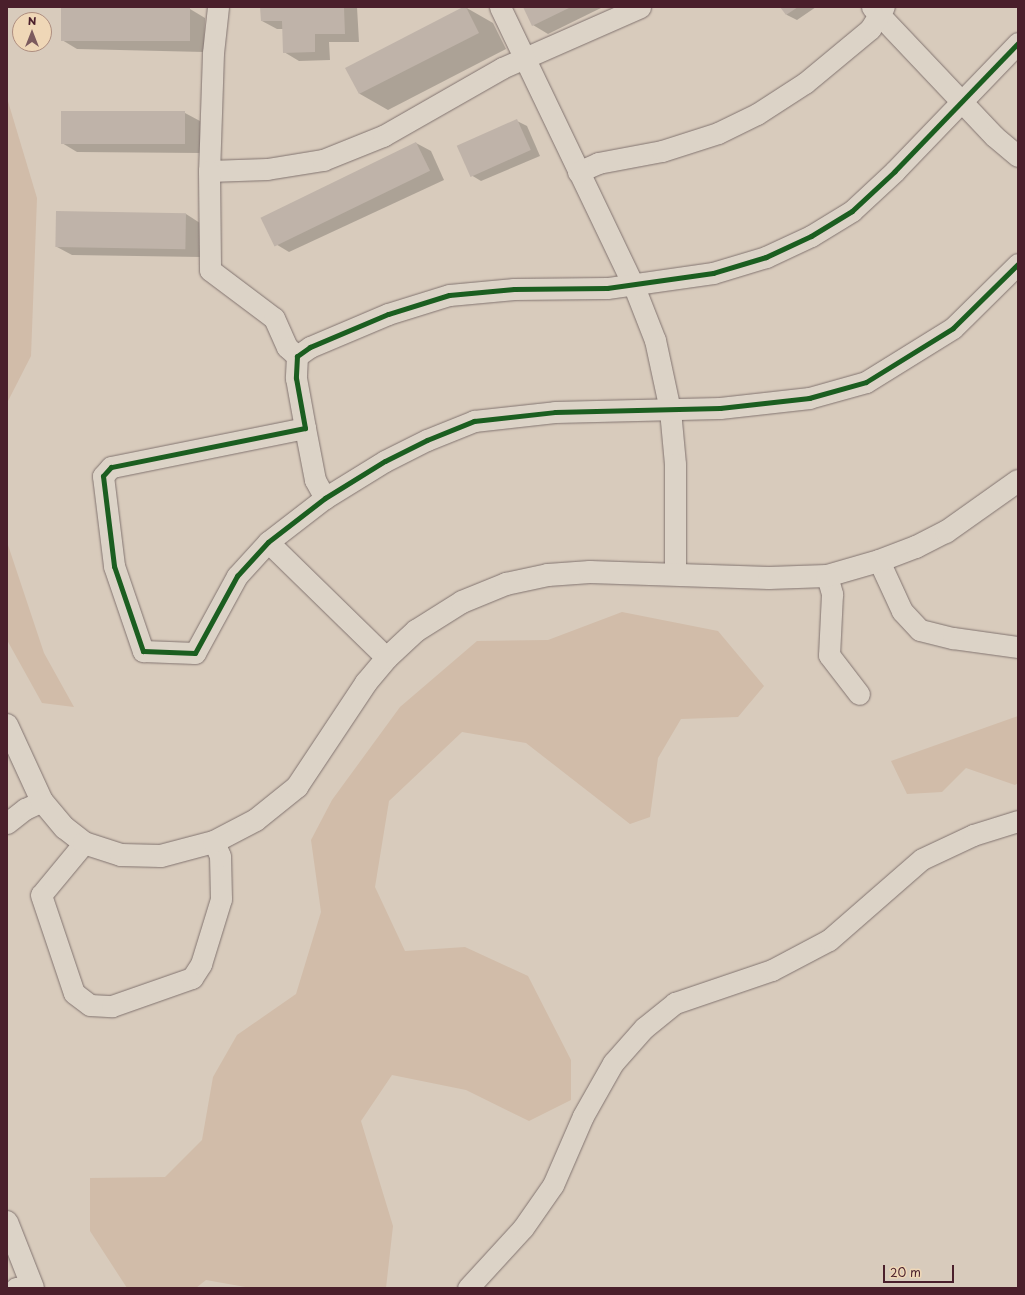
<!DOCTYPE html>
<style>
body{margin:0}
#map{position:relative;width:1025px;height:1295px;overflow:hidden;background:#d8cbbc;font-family:"Playpen Sans",sans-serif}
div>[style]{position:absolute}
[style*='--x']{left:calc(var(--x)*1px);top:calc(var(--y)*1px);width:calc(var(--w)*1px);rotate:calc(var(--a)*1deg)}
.green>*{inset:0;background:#d1bca9}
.shadow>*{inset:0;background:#0003}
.building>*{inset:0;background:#bfb3a9;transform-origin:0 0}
.roads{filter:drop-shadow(0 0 1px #827470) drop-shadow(0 0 1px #827470)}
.minor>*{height:21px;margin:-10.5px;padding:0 10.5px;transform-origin:10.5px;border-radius:10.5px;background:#dcd3c7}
.tertiary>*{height:22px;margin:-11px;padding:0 11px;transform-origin:11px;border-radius:11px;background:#dcd3c7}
.trunk>*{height:22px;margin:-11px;padding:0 11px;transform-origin:11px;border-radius:11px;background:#dcd3c7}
.cycleway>*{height:5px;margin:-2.5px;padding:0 2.5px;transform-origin:2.5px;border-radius:2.5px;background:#1b5e20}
span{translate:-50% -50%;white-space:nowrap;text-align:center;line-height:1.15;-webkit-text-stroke:3px #efd7b7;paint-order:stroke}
.frame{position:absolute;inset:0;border:8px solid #4a1f2b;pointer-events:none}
.north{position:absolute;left:12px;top:12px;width:40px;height:40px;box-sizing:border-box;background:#efd7b7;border:1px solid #ad8d7f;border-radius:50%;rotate:0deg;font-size:11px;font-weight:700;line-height:16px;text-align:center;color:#4a1f2b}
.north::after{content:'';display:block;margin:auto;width:14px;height:18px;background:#7c5b5e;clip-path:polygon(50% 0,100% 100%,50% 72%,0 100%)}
.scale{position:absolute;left:883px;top:1265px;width:71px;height:18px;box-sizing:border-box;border:2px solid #4a1f2b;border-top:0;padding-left:5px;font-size:12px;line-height:14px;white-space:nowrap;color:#4a1f2b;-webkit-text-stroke:3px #efd7b7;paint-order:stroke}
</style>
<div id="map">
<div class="green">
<div style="clip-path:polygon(7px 98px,37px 198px,31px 356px,7px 403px)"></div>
<div style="clip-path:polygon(7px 542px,44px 653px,74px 707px,42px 703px,7px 640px)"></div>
<div style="clip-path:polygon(622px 612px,718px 631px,764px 686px,738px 717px,681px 719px,658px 758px,650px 817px,630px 824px,526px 743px,462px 732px,389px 801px,375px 887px,405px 951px,465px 947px,528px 976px,571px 1060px,571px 1100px,529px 1121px,466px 1090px,392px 1075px,361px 1121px,393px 1226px,386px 1288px,251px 1288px,206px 1280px,196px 1288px,127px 1288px,90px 1231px,90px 1178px,165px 1177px,202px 1140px,213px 1077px,237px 1035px,296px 994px,321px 912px,311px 840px,332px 800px,400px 707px,477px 641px,548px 640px)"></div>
<div style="clip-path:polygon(1018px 716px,1018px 783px,1015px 785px,966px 768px,942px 792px,907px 794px,891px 761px)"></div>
</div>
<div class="shadow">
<div style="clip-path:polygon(62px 7px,190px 9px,205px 18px,204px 52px,77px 49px,62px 40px)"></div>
<div style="clip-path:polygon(261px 7px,357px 7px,359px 42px,329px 42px,330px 60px,299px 61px,284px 52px,283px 29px,277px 29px,262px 21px)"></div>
<div style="clip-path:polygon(465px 7px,493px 23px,506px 49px,388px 110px,360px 94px,347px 69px)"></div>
<div style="clip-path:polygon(524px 7px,603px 7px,548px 34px,533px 25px)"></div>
<div style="clip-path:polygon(782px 7px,816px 7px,797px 20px,787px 15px)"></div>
<div style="clip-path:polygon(62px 112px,185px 113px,200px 121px,200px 153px,77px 152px,62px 143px)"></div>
<div style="clip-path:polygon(517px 121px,527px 126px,540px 156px,481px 181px,471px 175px)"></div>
<div style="clip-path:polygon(416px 143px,431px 151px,444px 180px,289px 252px,274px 243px)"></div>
<div style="clip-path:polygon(186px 214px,200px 223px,200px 257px,72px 255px,57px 247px)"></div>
</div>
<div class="building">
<div style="left:61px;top:7px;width:129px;height:34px"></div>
<div style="clip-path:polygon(260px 7px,344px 7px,345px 34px,315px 34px,315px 52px,283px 53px,282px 21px,261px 21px)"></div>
<div style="clip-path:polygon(463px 7px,466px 7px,479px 33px,359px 94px,345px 68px)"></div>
<div style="clip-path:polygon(523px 7px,571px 7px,532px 26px)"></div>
<div style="clip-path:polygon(780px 7px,798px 7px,786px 15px)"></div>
<div style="left:61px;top:111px;width:124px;height:33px"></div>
<div style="left:517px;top:119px;width:34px;height:66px;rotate:66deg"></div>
<div style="left:416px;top:142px;width:32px;height:173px;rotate:64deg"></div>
<div style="left:56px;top:211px;width:130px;height:36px;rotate:1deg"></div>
</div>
<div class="roads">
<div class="minor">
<div style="--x:218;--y:7;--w:46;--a:96.2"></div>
<div style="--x:213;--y:53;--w:118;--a:91.9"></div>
<div style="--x:209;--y:171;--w:58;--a:-2"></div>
<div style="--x:267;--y:169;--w:57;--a:-9.1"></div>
<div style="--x:323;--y:160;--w:65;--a:-21.8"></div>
<div style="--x:383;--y:136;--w:137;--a:-29.7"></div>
<div style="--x:502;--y:68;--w:151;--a:-23.8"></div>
<div style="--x:500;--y:7;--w:307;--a:64.4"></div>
<div style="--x:633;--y:284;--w:60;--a:68.6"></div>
<div style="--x:655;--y:340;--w:72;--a:77.9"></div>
<div style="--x:670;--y:410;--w:54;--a:84.7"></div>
<div style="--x:675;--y:464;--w:110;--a:90"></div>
<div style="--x:872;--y:7;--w:178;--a:46.6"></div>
<div style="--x:994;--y:136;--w:31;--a:40"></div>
<div style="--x:1018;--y:43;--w:178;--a:133.9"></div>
<div style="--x:895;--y:171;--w:59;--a:137.1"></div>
<div style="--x:852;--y:211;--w:48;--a:148.6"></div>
<div style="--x:811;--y:236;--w:50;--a:155"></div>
<div style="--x:766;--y:257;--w:55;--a:163.2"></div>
<div style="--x:713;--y:273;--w:107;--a:171.9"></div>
<div style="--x:607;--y:288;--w:93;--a:179.4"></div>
<div style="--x:514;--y:289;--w:65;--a:174.7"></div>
<div style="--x:449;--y:295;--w:64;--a:162.7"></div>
<div style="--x:388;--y:314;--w:85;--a:157.1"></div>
<div style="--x:310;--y:347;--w:16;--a:145"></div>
<div style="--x:297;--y:356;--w:22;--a:93"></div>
<div style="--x:296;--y:378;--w:51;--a:79.8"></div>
<div style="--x:305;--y:428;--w:198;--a:168.6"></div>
<div style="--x:111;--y:467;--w:12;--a:132"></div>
<div style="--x:103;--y:476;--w:91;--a:83"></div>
<div style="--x:114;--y:566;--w:90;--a:71.2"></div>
<div style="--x:143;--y:651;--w:52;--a:2.2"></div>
<div style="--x:195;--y:653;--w:88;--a:-61.4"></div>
<div style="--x:237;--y:576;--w:46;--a:-47.6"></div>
<div style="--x:268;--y:542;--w:72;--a:-37.7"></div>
<div style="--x:325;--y:498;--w:70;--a:-31.7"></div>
<div style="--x:385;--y:461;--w:47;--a:-26.6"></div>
<div style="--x:427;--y:440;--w:51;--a:-22"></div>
<div style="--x:474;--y:421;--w:81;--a:-6.3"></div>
<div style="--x:555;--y:412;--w:165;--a:-1.4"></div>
<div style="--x:720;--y:408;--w:90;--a:-6.4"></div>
<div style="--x:809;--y:398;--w:59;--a:-15.7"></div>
<div style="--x:866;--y:382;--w:102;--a:-31.8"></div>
<div style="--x:953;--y:328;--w:91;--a:-44.6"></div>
<div style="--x:209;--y:171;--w:99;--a:89.4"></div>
<div style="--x:210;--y:270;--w:80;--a:36.9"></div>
<div style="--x:274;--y:318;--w:32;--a:66"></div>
<div style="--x:287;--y:347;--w:13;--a:42"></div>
<div style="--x:578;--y:172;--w:22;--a:-24"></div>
<div style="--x:598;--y:163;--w:65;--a:-10.6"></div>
<div style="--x:662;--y:151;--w:59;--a:-17.8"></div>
<div style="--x:718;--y:133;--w:43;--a:-26"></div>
<div style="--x:757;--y:114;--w:57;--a:-32.9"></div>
<div style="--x:805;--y:83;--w:85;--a:-39.7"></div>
<div style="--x:870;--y:29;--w:26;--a:-58"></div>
<div style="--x:305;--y:428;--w:53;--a:79.1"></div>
<div style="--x:315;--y:480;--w:21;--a:61"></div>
<div style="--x:268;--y:542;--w:166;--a:44.3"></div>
<div style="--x:879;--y:561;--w:55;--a:65.3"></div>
<div style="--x:902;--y:611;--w:26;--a:47"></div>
<div style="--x:920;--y:630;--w:34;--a:14"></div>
<div style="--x:953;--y:638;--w:66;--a:7.9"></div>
<div style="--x:827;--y:576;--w:19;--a:74"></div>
<div style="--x:832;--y:594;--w:61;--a:92.8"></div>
<div style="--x:829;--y:655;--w:49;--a:52.4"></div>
<div style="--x:7;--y:823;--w:23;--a:-38"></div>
<div style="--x:25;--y:809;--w:19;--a:-25"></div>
<div style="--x:84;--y:843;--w:67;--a:129.6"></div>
<div style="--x:41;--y:895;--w:103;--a:71.4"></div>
<div style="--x:74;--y:993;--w:20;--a:37"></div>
<div style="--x:90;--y:1005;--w:22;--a:3"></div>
<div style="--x:112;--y:1006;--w:85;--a:-19.3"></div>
<div style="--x:192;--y:978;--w:17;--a:-57"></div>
<div style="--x:201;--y:964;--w:68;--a:-72.9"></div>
<div style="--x:221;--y:899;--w:43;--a:-91.3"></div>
<div style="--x:220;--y:856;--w:15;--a:-113"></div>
<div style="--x:16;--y:1288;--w:16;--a:-7"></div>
<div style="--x:468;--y:1288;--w:81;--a:-47.5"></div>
<div style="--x:523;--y:1228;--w:52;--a:-55.1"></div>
<div style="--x:553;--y:1185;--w:75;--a:-66.5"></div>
<div style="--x:583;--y:1116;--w:61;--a:-60.5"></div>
<div style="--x:613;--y:1063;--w:47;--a:-48.5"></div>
<div style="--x:644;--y:1028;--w:40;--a:-39"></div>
<div style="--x:675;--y:1003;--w:102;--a:-18.8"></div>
<div style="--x:772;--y:970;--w:64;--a:-27.8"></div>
<div style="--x:829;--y:940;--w:123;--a:-41.1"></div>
<div style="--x:922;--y:859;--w:56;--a:-25.2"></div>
<div style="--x:973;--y:835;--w:47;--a:-17.3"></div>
</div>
<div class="tertiary">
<div style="--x:7;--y:725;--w:84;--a:65.3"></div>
<div style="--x:42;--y:801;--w:35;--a:50"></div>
<div style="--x:65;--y:828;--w:24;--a:38"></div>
<div style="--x:84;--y:843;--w:39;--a:18"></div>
<div style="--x:121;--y:855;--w:40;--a:1.4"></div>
<div style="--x:161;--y:856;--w:55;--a:-14.8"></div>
<div style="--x:214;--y:842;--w:47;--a:-27.6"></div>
<div style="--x:256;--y:820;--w:53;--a:-38.8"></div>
<div style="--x:297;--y:787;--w:125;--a:-56.4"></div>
<div style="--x:366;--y:683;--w:33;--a:-50"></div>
<div style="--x:387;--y:658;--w:40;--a:-43"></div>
<div style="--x:416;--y:631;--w:54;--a:-32.2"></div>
<div style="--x:462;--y:602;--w:48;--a:-22.2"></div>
<div style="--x:506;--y:584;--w:43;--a:-12.1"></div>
<div style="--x:548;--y:575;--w:42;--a:-4.1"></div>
<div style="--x:590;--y:572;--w:179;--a:1.9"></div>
<div style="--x:769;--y:578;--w:58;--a:-2"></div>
<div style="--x:827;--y:576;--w:54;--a:-16.1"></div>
<div style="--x:879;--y:561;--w:40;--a:-21"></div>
<div style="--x:916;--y:547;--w:34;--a:-27"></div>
<div style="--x:946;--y:532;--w:88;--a:-35.3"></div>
</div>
<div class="trunk">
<div style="--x:7;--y:1222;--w:71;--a:68.5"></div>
</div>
</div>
<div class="cycleway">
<div style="--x:1018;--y:43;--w:178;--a:133.9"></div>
<div style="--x:895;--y:171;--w:59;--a:137.1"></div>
<div style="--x:852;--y:211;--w:48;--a:148.6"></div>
<div style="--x:811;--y:236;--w:50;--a:155"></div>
<div style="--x:766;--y:257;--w:55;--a:163.2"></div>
<div style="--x:713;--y:273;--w:107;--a:171.9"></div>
<div style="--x:607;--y:288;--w:93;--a:179.4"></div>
<div style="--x:514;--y:289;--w:65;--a:174.7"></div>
<div style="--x:449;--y:295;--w:64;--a:162.7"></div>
<div style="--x:388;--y:314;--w:85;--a:157.1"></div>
<div style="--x:310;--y:347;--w:16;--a:145"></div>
<div style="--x:297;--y:356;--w:22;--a:93"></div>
<div style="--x:296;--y:378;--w:51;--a:79.8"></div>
<div style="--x:305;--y:428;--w:198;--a:168.6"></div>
<div style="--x:111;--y:467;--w:12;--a:132"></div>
<div style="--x:103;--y:476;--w:91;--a:83"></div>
<div style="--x:114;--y:566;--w:90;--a:71.2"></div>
<div style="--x:143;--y:651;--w:52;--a:2.2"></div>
<div style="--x:195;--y:653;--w:88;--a:-61.4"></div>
<div style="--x:237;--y:576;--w:46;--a:-47.6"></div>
<div style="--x:268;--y:542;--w:72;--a:-37.7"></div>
<div style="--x:325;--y:498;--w:70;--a:-31.7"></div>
<div style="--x:385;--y:461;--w:47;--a:-26.6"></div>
<div style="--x:427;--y:440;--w:51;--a:-22"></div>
<div style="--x:474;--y:421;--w:81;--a:-6.3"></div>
<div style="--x:555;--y:412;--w:165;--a:-1.4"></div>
<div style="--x:720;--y:408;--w:90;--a:-6.4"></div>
<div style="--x:809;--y:398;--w:59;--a:-15.7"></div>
<div style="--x:866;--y:382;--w:102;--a:-31.8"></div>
<div style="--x:953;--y:328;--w:91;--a:-44.6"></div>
</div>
<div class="frame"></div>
<div class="north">N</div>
<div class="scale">20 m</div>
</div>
